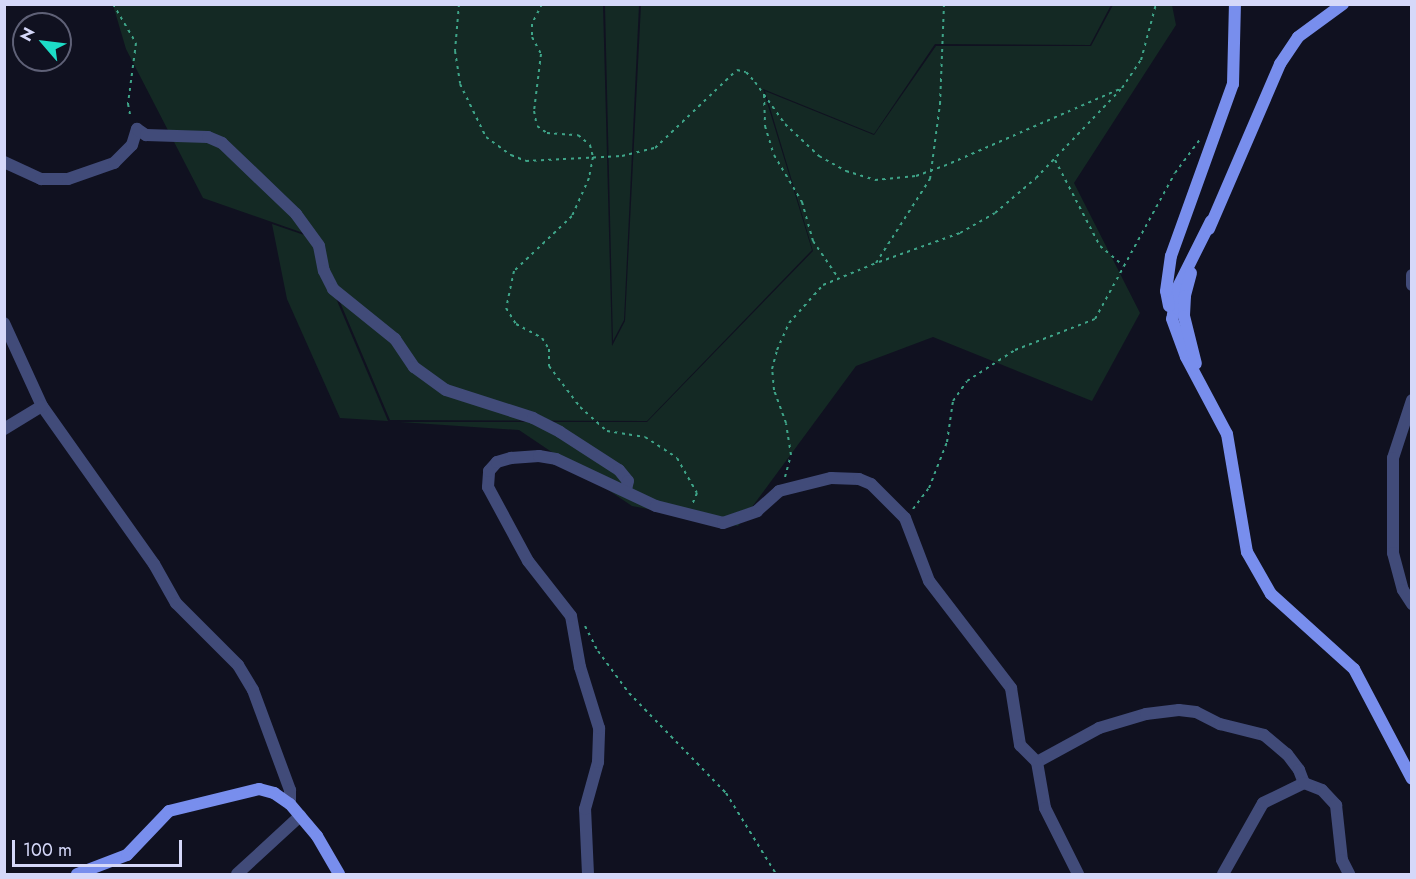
<!DOCTYPE html>
<style>
body{margin:0}
#map{position:relative;width:1416px;height:879px;overflow:hidden;background:#101120;font-family:Jost,sans-serif}
div>[style]{position:absolute}
[style*='--x']{left:calc(var(--x)*1px);top:calc(var(--y)*1px);width:calc(var(--w)*1px);rotate:calc(var(--a)*1deg)}
.green>*{inset:0;background:#142924}
.path>*{height:2px;margin-top:-1px;transform-origin:0;background:repeating-linear-gradient(90deg,#3ea488 0 3px,transparent 0 7.5px)}
.street>*{height:12px;margin:-6px;padding:0 6px;transform-origin:6px;border-radius:6px;background:#414b79}
.secondary>*{height:12px;margin:-6px;padding:0 6px;transform-origin:6px;border-radius:6px;background:#788eed}
span{translate:-50% -50%;white-space:nowrap;text-align:center;line-height:1.15;-webkit-text-stroke:6px #101120;paint-order:stroke}
.frame{position:absolute;inset:0;border:6px solid #d5d8f9;pointer-events:none}
.north{position:absolute;left:12px;top:12px;width:60px;height:60px;box-sizing:border-box;background:#101120;border:2px solid #5f6177;border-radius:50%;rotate:298deg;font-size:16px;font-weight:700;line-height:24px;text-align:center;color:#d5d8f9}
.north::after{content:'';display:block;margin:auto;width:21px;height:27px;background:#1dddc7;clip-path:polygon(50% 0,100% 100%,50% 72%,0 100%)}
.scale{position:absolute;left:12px;top:840px;width:170px;height:27px;box-sizing:border-box;border:3px solid #d5d8f9;border-top:0;padding-left:8px;font-size:18px;line-height:21px;white-space:nowrap;color:#d5d8f9;-webkit-text-stroke:4px #101120;paint-order:stroke}
</style>
<div id="map">
<div class="green">
<div style="clip-path:polygon(113px 5px,603px 5px,612px 346px,625px 321px,641px 5px,1111px 5px,1090px 45px,935px 44px,874px 134px,763px 89px,812px 250px,647px 421px,390px 420px,312px 236px,203px 198px,126px 49px)"></div>
<div style="clip-path:polygon(605px 5px,639px 5px,624px 320px,613px 341px)"></div>
<div style="clip-path:polygon(1113px 5px,1172px 5px,1176px 25px,1074px 183px,1140px 313px,1092px 401px,933px 337px,856px 366px,738px 526px,632px 506px,519px 430px,400px 422px,647px 422px,813px 251px,765px 91px,874px 135px,936px 46px,1091px 46px)"></div>
<div style="clip-path:polygon(272px 224px,310px 237px,388px 421px,340px 418px,287px 299px)"></div>
</div>
<div class="path">
<div style="--x:113;--y:4;--w:45;--a:59.5"></div>
<div style="--x:136;--y:43;--w:62;--a:97.5"></div>
<div style="--x:128;--y:104;--w:15;--a:79"></div>
<div style="--x:459;--y:4;--w:47;--a:94.9"></div>
<div style="--x:455;--y:51;--w:33;--a:81"></div>
<div style="--x:460;--y:84;--w:59;--a:63.9"></div>
<div style="--x:486;--y:137;--w:31;--a:36"></div>
<div style="--x:511;--y:155;--w:16;--a:22"></div>
<div style="--x:526;--y:161;--w:96;--a:-3"></div>
<div style="--x:622;--y:156;--w:34;--a:-14"></div>
<div style="--x:655;--y:148;--w:113;--a:-43.6"></div>
<div style="--x:737;--y:70;--w:9;--a:13"></div>
<div style="--x:746;--y:72;--w:13;--a:48"></div>
<div style="--x:755;--y:82;--w:52;--a:54.5"></div>
<div style="--x:785;--y:124;--w:47;--a:43.3"></div>
<div style="--x:819;--y:156;--w:31;--a:29"></div>
<div style="--x:846;--y:171;--w:30;--a:17"></div>
<div style="--x:875;--y:180;--w:41;--a:-5.6"></div>
<div style="--x:916;--y:176;--w:37;--a:-20"></div>
<div style="--x:951;--y:163;--w:187;--a:-23.7"></div>
<div style="--x:542;--y:4;--w:22;--a:117"></div>
<div style="--x:532;--y:24;--w:13;--a:90"></div>
<div style="--x:532;--y:37;--w:19;--a:62"></div>
<div style="--x:541;--y:54;--w:57;--a:97"></div>
<div style="--x:534;--y:111;--w:15;--a:79"></div>
<div style="--x:537;--y:126;--w:12;--a:35"></div>
<div style="--x:547;--y:133;--w:31;--a:4"></div>
<div style="--x:578;--y:135;--w:16;--a:40"></div>
<div style="--x:590;--y:145;--w:12;--a:76"></div>
<div style="--x:593;--y:157;--w:21;--a:101"></div>
<div style="--x:589;--y:178;--w:42;--a:114.1"></div>
<div style="--x:572;--y:216;--w:80;--a:136.5"></div>
<div style="--x:514;--y:271;--w:38;--a:102"></div>
<div style="--x:506;--y:308;--w:19;--a:58"></div>
<div style="--x:516;--y:324;--w:30;--a:28"></div>
<div style="--x:542;--y:338;--w:13;--a:58"></div>
<div style="--x:549;--y:349;--w:17;--a:90"></div>
<div style="--x:549;--y:366;--w:51;--a:52.9"></div>
<div style="--x:580;--y:407;--w:36;--a:42"></div>
<div style="--x:607;--y:431;--w:38;--a:9"></div>
<div style="--x:645;--y:437;--w:38;--a:33"></div>
<div style="--x:677;--y:458;--w:40;--a:60.3"></div>
<div style="--x:697;--y:493;--w:13;--a:113"></div>
<div style="--x:764;--y:95;--w:31;--a:88"></div>
<div style="--x:765;--y:126;--w:30;--a:73"></div>
<div style="--x:774;--y:155;--w:55;--a:59.2"></div>
<div style="--x:802;--y:202;--w:41;--a:74.2"></div>
<div style="--x:813;--y:241;--w:46;--a:55.6"></div>
<div style="--x:1055;--y:160;--w:97;--a:62.4"></div>
<div style="--x:1100;--y:246;--w:31;--a:40"></div>
<div style="--x:879;--y:262;--w:86;--a:-19.7"></div>
<div style="--x:960;--y:233;--w:40;--a:-29.7"></div>
<div style="--x:995;--y:213;--w:54;--a:-40.5"></div>
<div style="--x:1036;--y:178;--w:124;--a:-46.3"></div>
<div style="--x:1122;--y:88;--w:34;--a:-56"></div>
<div style="--x:1141;--y:60;--w:58;--a:-75"></div>
<div style="--x:785;--y:477;--w:23;--a:-75"></div>
<div style="--x:791;--y:455;--w:32;--a:-99"></div>
<div style="--x:786;--y:423;--w:35;--a:-110"></div>
<div style="--x:774;--y:390;--w:21;--a:-95"></div>
<div style="--x:772;--y:369;--w:20;--a:-75"></div>
<div style="--x:777;--y:350;--w:30;--a:-66"></div>
<div style="--x:789;--y:323;--w:51;--a:-48.2"></div>
<div style="--x:823;--y:285;--w:57;--a:-22.5"></div>
<div style="--x:876;--y:263;--w:100;--a:-57.3"></div>
<div style="--x:930;--y:179;--w:76;--a:-82.4"></div>
<div style="--x:940;--y:104;--w:100;--a:-87.7"></div>
<div style="--x:913;--y:509;--w:26;--a:-53"></div>
<div style="--x:929;--y:488;--w:49;--a:-68.6"></div>
<div style="--x:947;--y:442;--w:41;--a:-81.7"></div>
<div style="--x:953;--y:401;--w:24;--a:-55"></div>
<div style="--x:967;--y:381;--w:57;--a:-32.9"></div>
<div style="--x:1015;--y:350;--w:86;--a:-21.2"></div>
<div style="--x:1095;--y:319;--w:166;--a:-61.3"></div>
<div style="--x:1175;--y:173;--w:44;--a:-53.4"></div>
<div style="--x:585;--y:626;--w:28;--a:63"></div>
<div style="--x:598;--y:651;--w:52;--a:53.6"></div>
<div style="--x:629;--y:693;--w:139;--a:45.9"></div>
<div style="--x:726;--y:793;--w:95;--a:58.3"></div>
</div>
<div class="street">
<div style="--x:4;--y:162;--w:41;--a:24.7"></div>
<div style="--x:41;--y:179;--w:27;--a:0"></div>
<div style="--x:68;--y:179;--w:49;--a:-19.2"></div>
<div style="--x:114;--y:163;--w:25;--a:-45"></div>
<div style="--x:132;--y:145;--w:17;--a:-73"></div>
<div style="--x:137;--y:129;--w:11;--a:34"></div>
<div style="--x:146;--y:135;--w:62;--a:1.8"></div>
<div style="--x:208;--y:137;--w:15;--a:23"></div>
<div style="--x:222;--y:143;--w:103;--a:43.8"></div>
<div style="--x:296;--y:214;--w:39;--a:54"></div>
<div style="--x:319;--y:246;--w:25;--a:79"></div>
<div style="--x:324;--y:271;--w:20;--a:63"></div>
<div style="--x:333;--y:289;--w:80;--a:38.9"></div>
<div style="--x:395;--y:339;--w:34;--a:56"></div>
<div style="--x:414;--y:367;--w:39;--a:36"></div>
<div style="--x:446;--y:390;--w:91;--a:17.8"></div>
<div style="--x:533;--y:418;--w:30;--a:27"></div>
<div style="--x:560;--y:432;--w:70;--a:32.8"></div>
<div style="--x:619;--y:470;--w:14;--a:51"></div>
<div style="--x:628;--y:481;--w:9;--a:103"></div>
<div style="--x:1412;--y:275;--w:10;--a:90"></div>
<div style="--x:4;--y:323;--w:91;--a:65.4"></div>
<div style="--x:42;--y:406;--w:194;--a:54.7"></div>
<div style="--x:154;--y:564;--w:45;--a:60.6"></div>
<div style="--x:176;--y:603;--w:88;--a:45"></div>
<div style="--x:238;--y:665;--w:29;--a:59"></div>
<div style="--x:253;--y:690;--w:107;--a:69.7"></div>
<div style="--x:290;--y:790;--w:14;--a:90"></div>
<div style="--x:1412;--y:400;--w:61;--a:108.1"></div>
<div style="--x:1393;--y:458;--w:95;--a:90"></div>
<div style="--x:1393;--y:553;--w:38;--a:75"></div>
<div style="--x:1403;--y:590;--w:17;--a:57"></div>
<div style="--x:4;--y:429;--w:44;--a:-31.2"></div>
<div style="--x:1037;--y:762;--w:71;--a:-28.7"></div>
<div style="--x:1099;--y:728;--w:49;--a:-16.6"></div>
<div style="--x:1146;--y:714;--w:33;--a:-7"></div>
<div style="--x:1179;--y:710;--w:17;--a:7"></div>
<div style="--x:1196;--y:712;--w:27;--a:27"></div>
<div style="--x:1220;--y:724;--w:45;--a:14"></div>
<div style="--x:1264;--y:735;--w:30;--a:40"></div>
<div style="--x:1287;--y:754;--w:20;--a:53"></div>
<div style="--x:1299;--y:770;--w:14;--a:69"></div>
<div style="--x:237;--y:874;--w:86;--a:-42.6"></div>
<div style="--x:588;--y:874;--w:65;--a:-92.6"></div>
<div style="--x:585;--y:809;--w:49;--a:-74.5"></div>
<div style="--x:598;--y:762;--w:34;--a:-88"></div>
<div style="--x:599;--y:728;--w:64;--a:-107.3"></div>
<div style="--x:580;--y:667;--w:52;--a:-100"></div>
<div style="--x:571;--y:616;--w:70;--a:-128"></div>
<div style="--x:528;--y:561;--w:84;--a:-118.4"></div>
<div style="--x:488;--y:487;--w:16;--a:-86"></div>
<div style="--x:489;--y:471;--w:12;--a:-48"></div>
<div style="--x:497;--y:462;--w:15;--a:-16"></div>
<div style="--x:511;--y:458;--w:28;--a:-4"></div>
<div style="--x:539;--y:456;--w:17;--a:10"></div>
<div style="--x:556;--y:459;--w:110;--a:25.2"></div>
<div style="--x:656;--y:506;--w:69;--a:14.2"></div>
<div style="--x:723;--y:523;--w:36;--a:-19"></div>
<div style="--x:757;--y:511;--w:30;--a:-42"></div>
<div style="--x:779;--y:491;--w:54;--a:-14"></div>
<div style="--x:831;--y:478;--w:28;--a:2"></div>
<div style="--x:859;--y:479;--w:13;--a:23"></div>
<div style="--x:871;--y:484;--w:48;--a:45"></div>
<div style="--x:905;--y:518;--w:67;--a:69.1"></div>
<div style="--x:929;--y:581;--w:135;--a:52.5"></div>
<div style="--x:1011;--y:688;--w:58;--a:81"></div>
<div style="--x:1020;--y:745;--w:24;--a:45"></div>
<div style="--x:1037;--y:762;--w:47;--a:80.1"></div>
<div style="--x:1045;--y:808;--w:74;--a:63.4"></div>
<div style="--x:1223;--y:874;--w:81;--a:-60.6"></div>
<div style="--x:1263;--y:803;--w:46;--a:-26"></div>
<div style="--x:1304;--y:783;--w:19;--a:21"></div>
<div style="--x:1322;--y:790;--w:21;--a:47"></div>
<div style="--x:1336;--y:805;--w:55;--a:83.8"></div>
<div style="--x:1342;--y:860;--w:16;--a:63"></div>
</div>
<div class="secondary">
<div style="--x:1211;--y:221;--w:76;--a:116.6"></div>
<div style="--x:1177;--y:289;--w:30;--a:99"></div>
<div style="--x:1172;--y:319;--w:40;--a:69.8"></div>
<div style="--x:1186;--y:357;--w:87;--a:62"></div>
<div style="--x:1227;--y:434;--w:120;--a:80.4"></div>
<div style="--x:1247;--y:552;--w:48;--a:60.3"></div>
<div style="--x:1271;--y:594;--w:112;--a:42.1"></div>
<div style="--x:1354;--y:669;--w:124;--a:62.2"></div>
<div style="--x:1209;--y:229;--w:180;--a:-66.7"></div>
<div style="--x:1280;--y:64;--w:32;--a:-56"></div>
<div style="--x:1298;--y:37;--w:56;--a:-36.3"></div>
<div style="--x:1191;--y:273;--w:24;--a:105"></div>
<div style="--x:1185;--y:296;--w:20;--a:93"></div>
<div style="--x:1184;--y:316;--w:49;--a:76"></div>
<div style="--x:1169;--y:306;--w:15;--a:-101"></div>
<div style="--x:1166;--y:291;--w:35;--a:-82"></div>
<div style="--x:1171;--y:256;--w:183;--a:-70.2"></div>
<div style="--x:1233;--y:84;--w:80;--a:-88.6"></div>
<div style="--x:77;--y:874;--w:53;--a:-20.8"></div>
<div style="--x:127;--y:855;--w:61;--a:-46.3"></div>
<div style="--x:169;--y:811;--w:93;--a:-13.7"></div>
<div style="--x:259;--y:789;--w:16;--a:15"></div>
<div style="--x:274;--y:793;--w:19;--a:35"></div>
<div style="--x:290;--y:804;--w:42;--a:49.8"></div>
<div style="--x:317;--y:836;--w:44;--a:59.9"></div>
</div>
<div class="frame"></div>
<div class="north">N</div>
<div class="scale">100 m</div>
</div>
